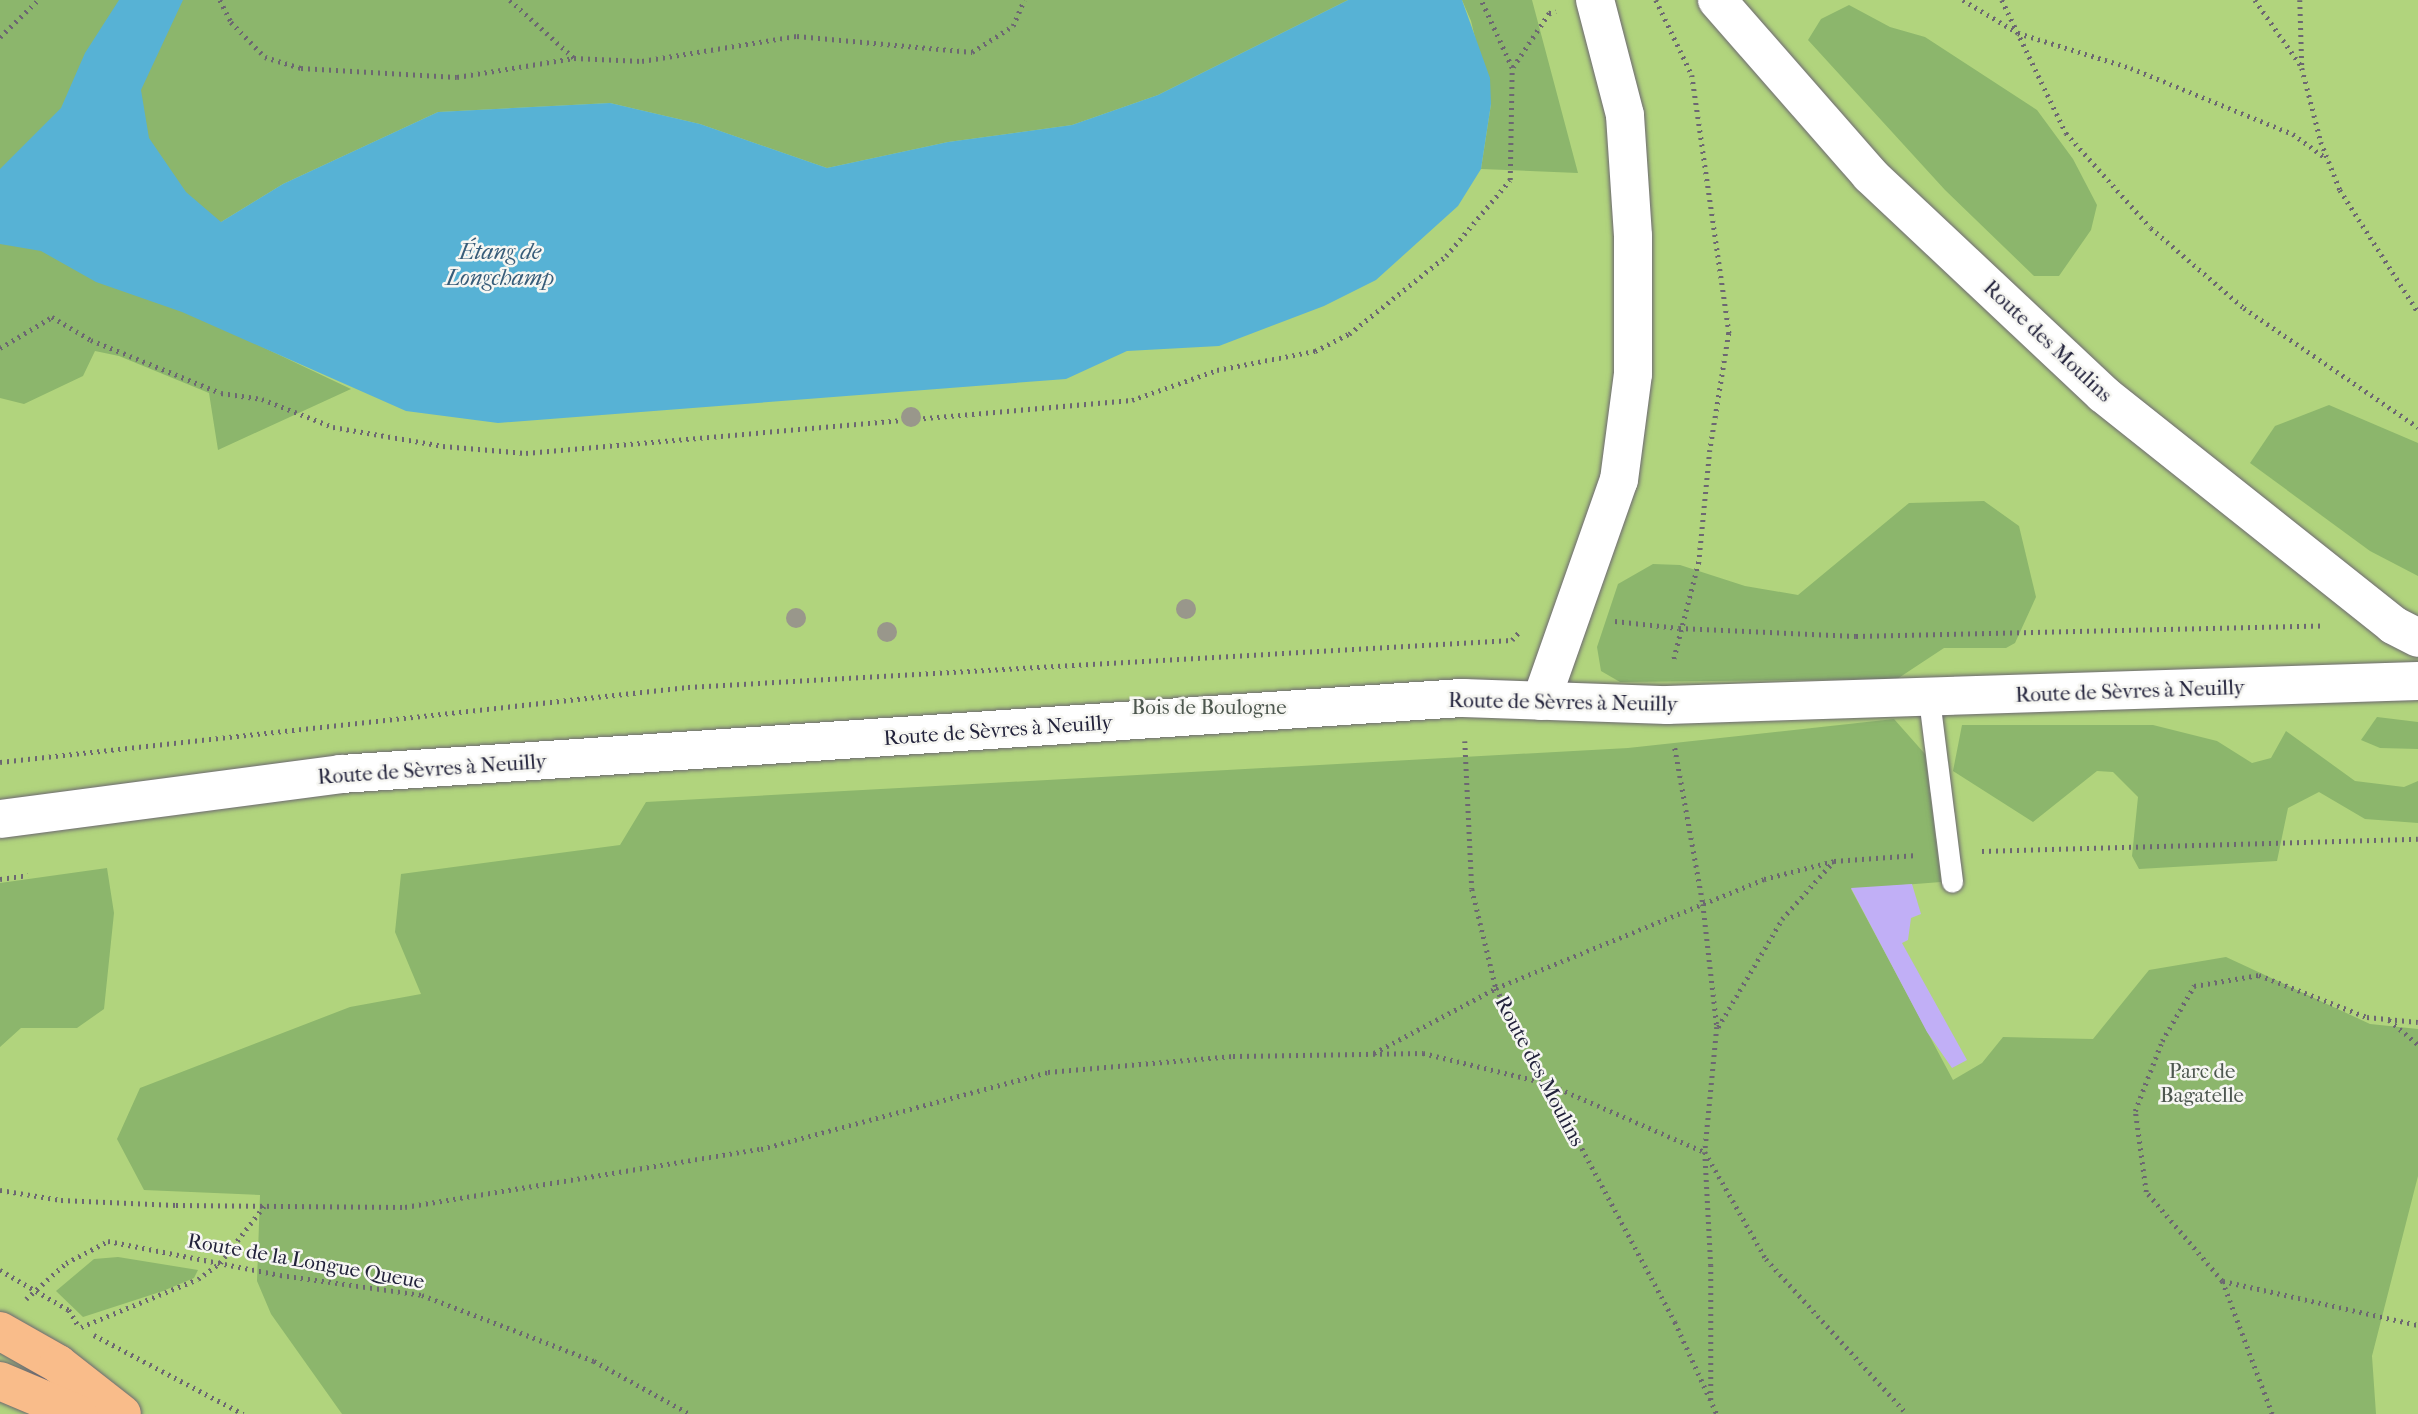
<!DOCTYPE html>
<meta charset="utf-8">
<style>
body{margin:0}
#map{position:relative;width:2418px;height:1414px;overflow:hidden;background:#f5e6d4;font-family:"IM FELL French Canon",serif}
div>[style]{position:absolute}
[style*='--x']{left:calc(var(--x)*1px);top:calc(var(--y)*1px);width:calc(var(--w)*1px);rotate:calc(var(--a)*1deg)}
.green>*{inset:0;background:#b1d47d;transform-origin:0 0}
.forest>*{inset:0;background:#8cb66c}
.water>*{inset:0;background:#57b2d5}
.building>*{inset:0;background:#c1aff6}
.path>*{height:4.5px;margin-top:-2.25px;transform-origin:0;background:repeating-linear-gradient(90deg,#6c6771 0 2px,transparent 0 7px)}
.roads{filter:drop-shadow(0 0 2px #6c6771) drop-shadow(0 0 2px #6c6771)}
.service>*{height:21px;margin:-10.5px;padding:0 10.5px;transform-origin:10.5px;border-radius:10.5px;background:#fff}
.minor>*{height:38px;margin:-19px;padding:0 19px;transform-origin:19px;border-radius:19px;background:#fff}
.tertiary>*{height:38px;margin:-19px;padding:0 19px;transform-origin:19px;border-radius:19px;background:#fff}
.primary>*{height:38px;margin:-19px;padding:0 19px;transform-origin:19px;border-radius:19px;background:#f9bc8a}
.trees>*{width:20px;height:20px;margin:-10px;border-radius:50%;background:#99978b}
span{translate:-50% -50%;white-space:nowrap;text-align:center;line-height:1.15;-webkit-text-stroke:5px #f6f6f2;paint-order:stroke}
.street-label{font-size:21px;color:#22223b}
.park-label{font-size:21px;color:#4d574f}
.water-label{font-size:23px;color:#375c79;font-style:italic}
</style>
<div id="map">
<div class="green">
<div style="left:0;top:0;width:2418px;height:1414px"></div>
</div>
<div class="forest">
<div style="clip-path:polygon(0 0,1348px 0,1158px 95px,1072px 125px,948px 142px,827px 168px,700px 124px,610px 103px,438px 112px,283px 184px,221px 222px,233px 333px,351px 389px,218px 450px,209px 393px,119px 356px,95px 351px,83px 376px,24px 404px,0 398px)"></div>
<div style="clip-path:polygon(1462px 0,1532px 0,1578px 173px,1481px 169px,1491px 104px,1471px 21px)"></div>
<div style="clip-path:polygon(1849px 5px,1890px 27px,1925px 37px,2037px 110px,2073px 159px,2097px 205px,2091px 230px,2059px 276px,2034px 276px,1945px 190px,1808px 40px,1821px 19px)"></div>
<div style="clip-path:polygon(2329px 405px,2418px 443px,2418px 576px,2370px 551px,2250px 463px,2275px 426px)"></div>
<div style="clip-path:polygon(1984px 501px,2019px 526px,2036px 597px,2015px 643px,2006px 648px,1944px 648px,1897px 679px,1620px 682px,1601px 671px,1597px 647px,1618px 584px,1653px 564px,1680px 565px,1745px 586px,1798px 595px,1909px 503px)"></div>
<div style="clip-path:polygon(2377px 717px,2418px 722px,2418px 749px,2380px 748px,2361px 740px)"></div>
<div style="clip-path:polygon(1894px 719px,1925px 754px,1941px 882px,1851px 889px,1953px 1080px,1982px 1063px,2003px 1037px,2093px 1039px,2149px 970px,2226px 957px,2370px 1024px,2418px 1029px,2418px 1176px,2372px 1356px,2376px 1414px,342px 1414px,271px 1314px,257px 1281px,260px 1195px,144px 1190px,117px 1139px,140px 1088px,350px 1007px,421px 994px,395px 932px,401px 874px,620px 845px,646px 802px,1628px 748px)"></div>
<div style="clip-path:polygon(1962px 725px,2153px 725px,2217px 741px,2252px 763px,2271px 758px,2286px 731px,2355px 781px,2404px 787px,2418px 781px,2418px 823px,2365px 819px,2319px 792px,2288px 808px,2277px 861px,2139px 869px,2132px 856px,2138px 797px,2113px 772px,2097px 771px,2033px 822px,1953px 771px)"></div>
<div style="clip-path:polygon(107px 868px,114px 913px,104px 1009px,77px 1028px,21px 1028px,0 1047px,0 883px)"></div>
<div style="clip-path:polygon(118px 1257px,198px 1270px,194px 1278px,163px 1291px,83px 1317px,56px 1291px,94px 1259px)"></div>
</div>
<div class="water">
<div style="clip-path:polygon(119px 0,183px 0,141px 90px,149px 138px,186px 192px,221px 222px,283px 184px,438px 112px,610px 103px,700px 124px,827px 168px,948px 142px,1072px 125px,1158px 95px,1348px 0,1462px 0,1490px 78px,1491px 104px,1481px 169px,1458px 206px,1376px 280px,1324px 306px,1219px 346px,1127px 351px,1066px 379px,498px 423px,406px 411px,182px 312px,96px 282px,41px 251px,0 244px,0 169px,61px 108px,85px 53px)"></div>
</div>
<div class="building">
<div style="clip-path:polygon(1912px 884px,1921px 914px,1911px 918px,1908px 940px,1902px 943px,1967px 1060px,1952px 1068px,1927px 1032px,1851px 888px)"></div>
</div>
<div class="path">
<div style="--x:220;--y:0;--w:25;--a:63"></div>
<div style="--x:231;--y:22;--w:49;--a:45.8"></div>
<div style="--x:265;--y:57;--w:38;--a:17"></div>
<div style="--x:301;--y:68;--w:156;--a:3.3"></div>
<div style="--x:457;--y:77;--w:119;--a:-9.2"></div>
<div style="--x:510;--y:0;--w:86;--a:42.2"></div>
<div style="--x:574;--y:58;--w:68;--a:2.5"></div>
<div style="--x:642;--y:61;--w:157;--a:-9.2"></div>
<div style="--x:797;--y:36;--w:176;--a:5.2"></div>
<div style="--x:972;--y:52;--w:49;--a:-32.4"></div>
<div style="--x:1013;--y:26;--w:28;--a:-67"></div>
<div style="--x:1656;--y:0;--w:83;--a:64.4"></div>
<div style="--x:1692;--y:75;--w:261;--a:81.8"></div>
<div style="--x:1729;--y:333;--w:119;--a:99.2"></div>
<div style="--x:1710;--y:450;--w:113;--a:95.6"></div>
<div style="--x:1699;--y:562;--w:104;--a:104.4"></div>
<div style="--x:1963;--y:0;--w:64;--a:31"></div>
<div style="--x:2018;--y:33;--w:118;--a:17.2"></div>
<div style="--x:2131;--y:68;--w:175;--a:22.2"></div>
<div style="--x:2293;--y:134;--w:42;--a:36.3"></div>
<div style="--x:2002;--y:0;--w:148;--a:64.3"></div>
<div style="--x:2066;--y:133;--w:127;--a:48.2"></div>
<div style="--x:2151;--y:228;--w:123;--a:40.7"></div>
<div style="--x:2244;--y:308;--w:211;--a:34.4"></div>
<div style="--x:2255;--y:0;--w:82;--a:55"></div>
<div style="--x:2300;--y:0;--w:68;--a:88.3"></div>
<div style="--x:2302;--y:68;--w:76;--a:75.6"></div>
<div style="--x:2321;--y:142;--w:52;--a:68.4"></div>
<div style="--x:2340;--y:190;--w:145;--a:57.4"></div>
<div style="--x:0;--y:37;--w:53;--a:-44.2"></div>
<div style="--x:1513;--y:67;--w:65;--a:-56.3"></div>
<div style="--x:1549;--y:13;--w:7;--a:-16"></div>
<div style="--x:0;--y:348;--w:61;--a:-30.8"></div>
<div style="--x:52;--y:317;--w:45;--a:30.5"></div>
<div style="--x:91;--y:340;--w:140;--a:22.2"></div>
<div style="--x:221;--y:393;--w:41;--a:8.3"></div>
<div style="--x:262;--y:399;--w:76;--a:21.5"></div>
<div style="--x:333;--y:427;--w:112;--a:9.8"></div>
<div style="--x:443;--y:446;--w:83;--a:4.8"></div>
<div style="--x:526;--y:453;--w:608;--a:-5"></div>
<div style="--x:1132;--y:400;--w:90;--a:-19.4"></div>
<div style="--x:1217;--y:370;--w:100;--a:-11"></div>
<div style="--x:1315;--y:351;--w:38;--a:-27"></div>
<div style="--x:1349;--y:334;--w:124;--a:-38.8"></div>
<div style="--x:1446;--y:256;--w:99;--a:-49.9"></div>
<div style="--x:1510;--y:180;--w:112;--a:-89"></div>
<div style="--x:1512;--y:68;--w:75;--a:-114.5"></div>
<div style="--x:1615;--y:621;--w:64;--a:6.2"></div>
<div style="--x:1679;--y:628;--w:177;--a:2.6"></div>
<div style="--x:1856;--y:636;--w:467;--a:-1.3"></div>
<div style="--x:1465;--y:741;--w:148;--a:87.3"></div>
<div style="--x:1472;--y:889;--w:102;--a:76.4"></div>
<div style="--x:1496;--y:988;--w:379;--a:61.8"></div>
<div style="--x:1675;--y:1322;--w:101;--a:65.5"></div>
<div style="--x:1675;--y:748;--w:158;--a:79.8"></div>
<div style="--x:1703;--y:904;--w:124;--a:83.5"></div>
<div style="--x:1717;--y:1027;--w:126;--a:95.5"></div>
<div style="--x:1705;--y:1152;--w:123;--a:60.3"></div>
<div style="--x:1766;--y:1259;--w:210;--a:47.7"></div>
<div style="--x:0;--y:762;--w:692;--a:-6.22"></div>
<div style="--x:688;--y:687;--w:825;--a:-3.26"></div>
<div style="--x:1512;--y:640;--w:11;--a:-49"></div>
<div style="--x:1982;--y:851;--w:436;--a:-1.6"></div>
<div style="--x:0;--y:879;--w:28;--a:-8"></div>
<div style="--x:2389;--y:1020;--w:38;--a:40"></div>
<div style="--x:1718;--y:1027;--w:126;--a:-59.3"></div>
<div style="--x:1782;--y:919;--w:76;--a:-48.2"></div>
<div style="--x:1374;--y:1053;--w:138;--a:-28"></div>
<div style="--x:1496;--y:988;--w:289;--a:-22.1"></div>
<div style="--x:1764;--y:879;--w:72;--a:-14.4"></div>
<div style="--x:1834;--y:861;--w:83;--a:-4.1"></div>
<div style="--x:0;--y:1190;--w:62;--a:9.3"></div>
<div style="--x:61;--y:1200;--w:115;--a:2.5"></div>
<div style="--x:176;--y:1205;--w:229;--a:0.5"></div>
<div style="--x:405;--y:1207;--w:361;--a:-9.3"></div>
<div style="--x:761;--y:1149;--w:297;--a:-15"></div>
<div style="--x:1048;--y:1072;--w:186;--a:-4.9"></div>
<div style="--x:1233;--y:1056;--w:190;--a:-0.9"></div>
<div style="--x:1423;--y:1053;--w:127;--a:13.7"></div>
<div style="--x:1546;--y:1083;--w:173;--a:23.5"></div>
<div style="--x:1705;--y:1152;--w:113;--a:87"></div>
<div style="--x:1711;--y:1265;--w:137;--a:90"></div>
<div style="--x:0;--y:1270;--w:80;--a:30.1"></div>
<div style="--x:69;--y:1310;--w:17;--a:59"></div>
<div style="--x:2223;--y:1281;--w:200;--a:12.7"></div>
<div style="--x:26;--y:1299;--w:54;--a:-42"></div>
<div style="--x:66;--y:1263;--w:47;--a:-27.6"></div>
<div style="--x:108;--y:1241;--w:175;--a:11.2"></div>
<div style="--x:280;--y:1275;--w:143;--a:8"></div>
<div style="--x:422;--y:1295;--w:184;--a:21"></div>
<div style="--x:594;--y:1361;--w:110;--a:28.9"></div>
<div style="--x:81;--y:1327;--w:126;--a:-22.3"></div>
<div style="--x:198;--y:1279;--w:27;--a:-36"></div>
<div style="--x:220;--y:1263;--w:72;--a:-52.3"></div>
<div style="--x:94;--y:1335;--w:169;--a:27.9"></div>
<div style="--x:2272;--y:1414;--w:142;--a:-110.6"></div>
<div style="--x:2222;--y:1281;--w:117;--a:-130.5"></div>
<div style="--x:2146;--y:1192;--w:82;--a:-97.7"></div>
<div style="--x:2135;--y:1111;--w:75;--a:-68.9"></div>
<div style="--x:2162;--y:1041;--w:64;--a:-59.8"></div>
<div style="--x:2194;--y:986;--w:66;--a:-9.6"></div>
<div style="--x:2259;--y:975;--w:116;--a:21.3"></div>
<div style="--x:2367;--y:1017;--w:51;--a:5.6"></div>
</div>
<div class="roads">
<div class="service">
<div style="--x:1929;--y:699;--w:184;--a:82.8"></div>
</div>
<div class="minor">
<div style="--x:1717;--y:0;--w:232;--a:48.8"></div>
<div style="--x:1870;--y:175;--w:320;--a:43.2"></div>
<div style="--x:2103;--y:394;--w:371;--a:38.5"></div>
<div style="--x:2393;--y:625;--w:28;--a:27"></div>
<div style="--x:1541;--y:701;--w:234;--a:-70.6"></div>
<div style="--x:1619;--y:480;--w:107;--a:-82.5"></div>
<div style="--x:1633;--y:374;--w:138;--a:-90"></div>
<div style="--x:1633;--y:236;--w:121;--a:-93.8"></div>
<div style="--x:1625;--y:115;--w:119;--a:-104.6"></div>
</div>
<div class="tertiary">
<div style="--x:0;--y:819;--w:344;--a:-7.5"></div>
<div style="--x:341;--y:774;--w:1125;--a:-3.88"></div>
<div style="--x:1463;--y:698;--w:204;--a:2"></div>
<div style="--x:1667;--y:705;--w:751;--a:-1.83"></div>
</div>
<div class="primary">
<div style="--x:0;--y:1331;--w:67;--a:29.6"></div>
<div style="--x:58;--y:1364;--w:81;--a:38"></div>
<div style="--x:0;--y:1381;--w:85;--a:22.9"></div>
</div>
</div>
<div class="trees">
<div style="left:911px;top:417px"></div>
<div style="left:1186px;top:609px"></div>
<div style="left:796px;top:618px"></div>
<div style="left:887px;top:632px"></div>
</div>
<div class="street-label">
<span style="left:2048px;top:341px;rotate:43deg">Route des Moulins</span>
<span style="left:2130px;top:691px;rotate:-2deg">Route de Sèvres à Neuilly</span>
<span style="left:1563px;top:702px;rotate:1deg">Route de Sèvres à Neuilly</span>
<span style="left:998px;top:730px;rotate:-4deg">Route de Sèvres à Neuilly</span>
<span style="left:432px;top:769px;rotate:-4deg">Route de Sèvres à Neuilly</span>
<span style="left:1540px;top:1071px;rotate:62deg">Route des Moulins</span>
<span style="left:306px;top:1261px;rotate:10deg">Route de la Longue Queue</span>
</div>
<div class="park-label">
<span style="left:1209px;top:707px">Bois de Boulogne</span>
<span style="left:2202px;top:1083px">Parc de<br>Bagatelle</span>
</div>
<div class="water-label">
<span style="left:500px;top:265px">Étang de<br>Longchamp</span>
</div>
</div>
